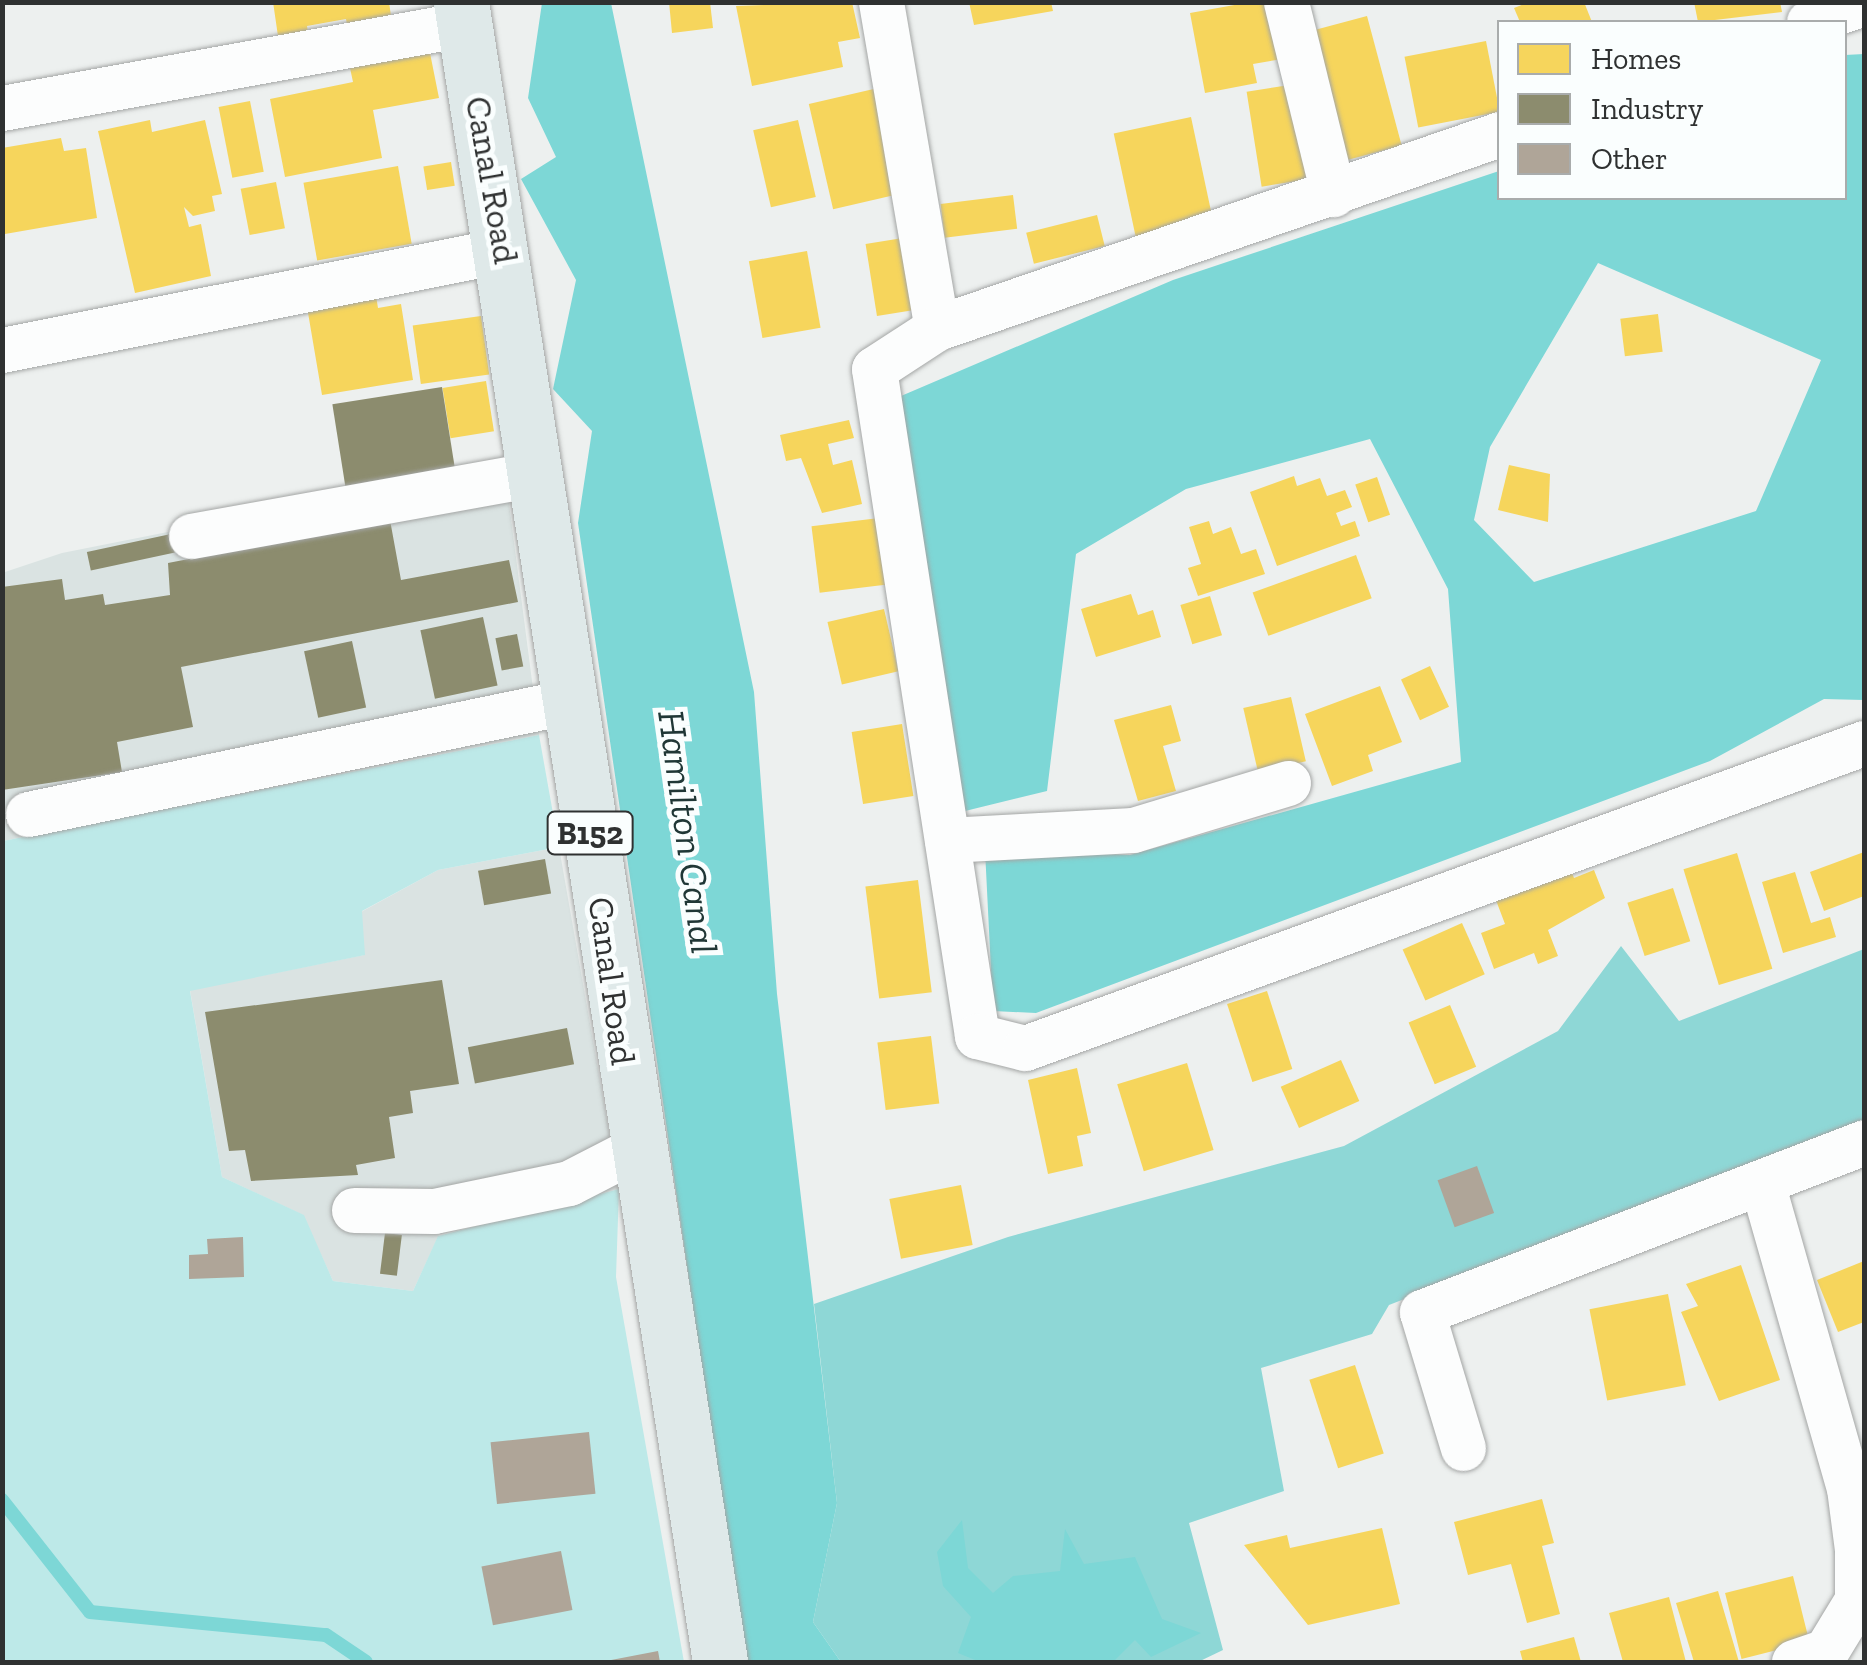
<!DOCTYPE html>
<style>
body{margin:0}
#map{position:relative;width:1867px;height:1665px;overflow:hidden;background:#edf0ef;font-family:"Zilla Slab",serif}
div>[style]{position:absolute}
[style*='--x']{left:calc(var(--x)*1px);top:calc(var(--y)*1px);width:calc(var(--w)*1px);rotate:calc(var(--a)*1deg)}
.built>*{inset:0;background:#dae3e2}
.green>*{inset:0;background:#bde9e8}
.forest>*{inset:0;background:#8ed7d6}
.water>*{inset:0;background:#7dd7d6}
.homes>*{inset:0;background:#f6d55c;transform-origin:0 0}
.industry>*{inset:0;background:#8c8c6e;transform-origin:0 0}
.stream>*{height:14px;margin:-7px;padding:0 7px;transform-origin:7px;border-radius:7px;background:#7dd7d6}
.building>*{inset:0;background:#afa598;transform-origin:0 0}
.roads{filter:drop-shadow(0 0 2px #a4a6a5) drop-shadow(0 0 2px #a4a6a5)}
.minor>*{height:45px;margin:-22.5px;padding:0 22.5px;transform-origin:22.5px;border-radius:22.5px;background:#fcfdfd}
.major>*{height:55px;margin:-27.5px;padding:0 27.5px;transform-origin:27.5px;border-radius:27.5px;background:#dfe9e9}
span{translate:-50% -50%;white-space:nowrap;text-align:center;line-height:1.15;-webkit-text-stroke:10px #fafefe;paint-order:stroke}
.shield-label span{padding:2px 8px;background:#fafefe;border:2px solid;border-radius:8px;-webkit-text-stroke-width:0}
.shield-label{font-size:32px;color:#2f3131;font-weight:700}
.street-label{font-size:35px;color:#2f3131}
.water-label{font-size:38px;color:#203736;font-style:italic}
.frame{position:absolute;inset:0;border:5px solid #2f3131;pointer-events:none}
.legend{position:absolute;left:1497px;top:20px;width:350px;height:180px;box-sizing:border-box;background:#fafefe;border:2px solid #a9acac;margin:0;padding:12px 18px;list-style:none;font-size:30px;color:#2f3131}
.legend li{display:flex;align-items:center;gap:20px;height:50px}
.legend b{width:50px;border:2px solid #a9acac}
</style>
<div id="map">
<div class="built">
<div style="clip-path:polygon(504px 465px,539px 735px,3px 841px,2px 573px,62px 553px)"></div>
<div style="clip-path:polygon(559px 847px,619px 1189px,439px 1235px,413px 1291px,333px 1281px,303px 1215px,222px 1177px,190px 990px,364px 955px,361px 912px,438px 870px)"></div>
</div>
<div class="green">
<div style="clip-path:polygon(539px 735px,559px 847px,438px 870px,362px 911px,365px 955px,190px 991px,222px 1177px,304px 1215px,333px 1281px,413px 1291px,438px 1236px,619px 1189px,616px 1277px,684px 1662px,3px 1662px,3px 841px)"></div>
</div>
<div class="forest">
<div style="clip-path:polygon(1621px 946px,1679px 1021px,1864px 949px,1864px 1120px,1389px 1305px,1372px 1334px,1261px 1368px,1284px 1491px,1189px 1523px,1223px 1650px,1198px 1662px,841px 1662px,813px 1622px,837px 1503px,814px 1304px,1008px 1237px,1344px 1146px,1558px 1031px)"></div>
</div>
<div class="water">
<div style="clip-path:polygon(542px 3px,611px 3px,754px 692px,777px 994px,837px 1503px,813px 1622px,841px 1662px,745px 1662px,578px 523px,592px 431px,553px 389px,576px 280px,521px 179px,556px 157px,528px 98px)"></div>
<div style="clip-path:polygon(evenodd,1864px 54px,1864px 700px,1824px 699px,1710px 761px,1036px 1013px,993px 1011px,985px 850px,1130px 855px,1461px 762px,1448px 589px,1370px 439px,1186px 489px,1076px 554px,1047px 791px,961px 812px,894px 399px,1173px 280px,1499px 171px,1500px 198px,1844px 198px,1845px 55px,1864px 54px,1598px 263px,1821px 360px,1756px 511px,1534px 582px,1474px 520px,1490px 447px,1598px 263px)"></div>
<div style="clip-path:polygon(962px 1520px,968px 1568px,993px 1593px,1013px 1576px,1060px 1571px,1065px 1529px,1084px 1564px,1135px 1557px,1162px 1619px,1201px 1633px,1151px 1657px,1135px 1640px,1113px 1662px,980px 1662px,958px 1653px,971px 1617px,943px 1586px,937px 1552px)"></div>
</div>
<div class="homes">
<div style="clip-path:polygon(273px 2px,389px 2px,391px 16px,349px 35px,346px 19px,307px 26px,309px 38px,279px 43px)"></div>
<div style="clip-path:polygon(669px 2px,710px 2px,713px 28px,672px 33px)"></div>
<div style="clip-path:polygon(852px 2px,860px 38px,838px 42px,843px 67px,752px 86px,736px 6px)"></div>
<div style="clip-path:polygon(969px 2px,1051px 2px,1053px 11px,974px 25px)"></div>
<div style="clip-path:polygon(1251px 2px,1272px 2px,1282px 59px,1253px 64px,1257px 83px,1205px 93px,1190px 13px)"></div>
<div style="clip-path:polygon(1529px 2px,1584px 2px,1592px 22px,1520px 22px,1514px 8px)"></div>
<div style="clip-path:polygon(1694px 2px,1780px 2px,1782px 12px,1698px 22px)"></div>
<div style="left:1367px;top:16px;width:134px;height:61px;rotate:75deg"></div>
<div style="left:1486px;top:41px;width:72px;height:83px;rotate:79deg"></div>
<div style="clip-path:polygon(430px 53px,439px 98px,373px 110px,382px 158px,285px 177px,270px 99px,353px 82px,350px 68px)"></div>
<div style="left:1296px;top:84px;width:96px;height:50px;rotate:81deg"></div>
<div style="left:878px;top:88px;width:108px;height:71px;rotate:77deg"></div>
<div style="left:250px;top:101px;width:72px;height:32px;rotate:79deg"></div>
<div style="left:1191px;top:117px;width:111px;height:79px;rotate:78deg"></div>
<div style="clip-path:polygon(150px 120px,152px 132px,205px 120px,222px 194px,212px 196px,215px 211px,193px 216px,184px 207px,189px 227px,201px 224px,211px 276px,135px 293px,98px 131px)"></div>
<div style="left:798px;top:120px;width:79px;height:46px;rotate:77deg"></div>
<div style="clip-path:polygon(61px 138px,64px 151px,86px 148px,97px 218px,5px 234px,2px 148px)"></div>
<div style="left:451px;top:162px;width:24px;height:28px;rotate:81deg"></div>
<div style="left:398px;top:166px;width:79px;height:96px;rotate:80deg"></div>
<div style="left:276px;top:182px;width:47px;height:36px;rotate:79deg"></div>
<div style="left:1013px;top:195px;width:34px;height:73px;rotate:83deg"></div>
<div style="left:1097px;top:215px;width:32px;height:73px;rotate:76deg"></div>
<div style="left:909px;top:237px;width:73px;height:44px;rotate:81deg"></div>
<div style="left:807px;top:251px;width:78px;height:59px;rotate:80deg"></div>
<div style="clip-path:polygon(375px 290px,378px 308px,401px 304px,413px 380px,322px 395px,306px 301px)"></div>
<div style="left:1658px;top:314px;width:38px;height:38px;rotate:83deg"></div>
<div style="left:481px;top:316px;width:59px;height:69px;rotate:82deg"></div>
<div style="left:486px;top:381px;width:51px;height:44px;rotate:81deg"></div>
<div style="clip-path:polygon(849px 420px,854px 438px,828px 444px,833px 465px,852px 460px,862px 504px,822px 513px,801px 458px,786px 461px,780px 435px)"></div>
<div style="clip-path:polygon(1509px 465px,1550px 474px,1548px 522px,1498px 510px)"></div>
<div style="clip-path:polygon(1294px 476px,1297px 486px,1320px 478px,1327px 496px,1345px 490px,1352px 507px,1336px 513px,1341px 526px,1355px 521px,1360px 536px,1277px 566px,1250px 492px)"></div>
<div style="left:1377px;top:477px;width:40px;height:23px;rotate:71deg"></div>
<div style="left:879px;top:518px;width:67px;height:68px;rotate:83deg"></div>
<div style="clip-path:polygon(1209px 521px,1213px 534px,1231px 527px,1241px 554px,1256px 549px,1265px 574px,1198px 596px,1188px 568px,1201px 564px,1189px 527px)"></div>
<div style="left:1356px;top:555px;width:46px;height:110px;rotate:70deg"></div>
<div style="clip-path:polygon(1131px 594px,1138px 615px,1153px 610px,1161px 637px,1096px 657px,1081px 609px)"></div>
<div style="left:1210px;top:596px;width:41px;height:31px;rotate:73deg"></div>
<div style="left:884px;top:609px;width:64px;height:58px;rotate:77deg"></div>
<div style="left:1430px;top:666px;width:45px;height:32px;rotate:65deg"></div>
<div style="clip-path:polygon(1380px 686px,1402px 742px,1368px 755px,1373px 771px,1332px 786px,1305px 714px)"></div>
<div style="left:1291px;top:697px;width:66px;height:49px;rotate:77deg"></div>
<div style="clip-path:polygon(1171px 705px,1181px 741px,1163px 746px,1176px 791px,1138px 801px,1114px 720px)"></div>
<div style="left:902px;top:724px;width:73px;height:51px;rotate:81deg"></div>
<div style="clip-path:polygon(1864px 852px,1864px 896px,1824px 911px,1810px 872px)"></div>
<div style="left:1737px;top:853px;width:121px;height:56px;rotate:73deg"></div>
<div style="clip-path:polygon(1569px 866px,1574px 878px,1594px 870px,1605px 898px,1548px 930px,1558px 956px,1538px 964px,1534px 953px,1494px 969px,1481px 933px,1505px 924px,1494px 895px)"></div>
<div style="clip-path:polygon(1795px 872px,1811px 923px,1830px 917px,1836px 937px,1783px 953px,1762px 882px)"></div>
<div style="left:918px;top:880px;width:113px;height:53px;rotate:83deg"></div>
<div style="left:1673px;top:888px;width:56px;height:48px;rotate:72deg"></div>
<div style="left:1462px;top:923px;width:56px;height:65px;rotate:66deg"></div>
<div style="left:1267px;top:991px;width:82px;height:42px;rotate:72deg"></div>
<div style="left:1450px;top:1005px;width:67px;height:45px;rotate:67deg"></div>
<div style="left:931px;top:1036px;width:68px;height:54px;rotate:83deg"></div>
<div style="left:1341px;top:1060px;width:45px;height:66px;rotate:66deg"></div>
<div style="left:1187px;top:1063px;width:91px;height:73px;rotate:73deg"></div>
<div style="clip-path:polygon(1077px 1068px,1091px 1133px,1077px 1136px,1083px 1166px,1048px 1174px,1028px 1080px)"></div>
<div style="left:961px;top:1185px;width:61px;height:73px;rotate:79deg"></div>
<div style="clip-path:polygon(1864px 1261px,1864px 1322px,1838px 1332px,1817px 1280px)"></div>
<div style="clip-path:polygon(1741px 1265px,1780px 1380px,1719px 1401px,1681px 1312px,1698px 1306px,1686px 1284px)"></div>
<div style="left:1668px;top:1294px;width:93px;height:80px;rotate:79deg"></div>
<div style="left:1355px;top:1365px;width:93px;height:48px;rotate:72deg"></div>
<div style="clip-path:polygon(1542px 1499px,1554px 1543px,1542px 1546px,1560px 1614px,1527px 1623px,1511px 1564px,1468px 1575px,1454px 1522px)"></div>
<div style="clip-path:polygon(1382px 1528px,1400px 1604px,1308px 1625px,1244px 1545px,1287px 1535px,1290px 1548px)"></div>
<div style="left:1793px;top:1576px;width:68px;height:70px;rotate:76deg"></div>
<div style="clip-path:polygon(1718px 1591px,1739px 1662px,1694px 1662px,1676px 1603px)"></div>
<div style="clip-path:polygon(1669px 1597px,1686px 1662px,1623px 1662px,1609px 1613px)"></div>
<div style="clip-path:polygon(1574px 1637px,1581px 1662px,1523px 1662px,1520px 1651px)"></div>
</div>
<div class="industry">
<div style="left:442px;top:387px;width:97px;height:111px;rotate:81deg"></div>
<div style="clip-path:polygon(390px 520px,401px 580px,509px 560px,518px 602px,181px 667px,193px 727px,117px 742px,122px 772px,2px 790px,2px 587px,62px 579px,65px 600px,103px 594px,105px 605px,170px 595px,168px 563px)"></div>
<div style="left:171px;top:534px;width:19px;height:86px;rotate:78deg"></div>
<div style="left:483px;top:617px;width:70px;height:64px;rotate:78deg"></div>
<div style="left:517px;top:634px;width:33px;height:22px;rotate:79deg"></div>
<div style="left:352px;top:641px;width:68px;height:49px;rotate:78deg"></div>
<div style="left:545px;top:859px;width:35px;height:68px;rotate:80deg"></div>
<div style="clip-path:polygon(442px 980px,459px 1084px,410px 1091px,413px 1113px,389px 1117px,395px 1158px,356px 1165px,358px 1175px,251px 1181px,245px 1150px,229px 1151px,205px 1012px)"></div>
<div style="left:567px;top:1028px;width:37px;height:101px;rotate:79deg"></div>
<div style="left:385px;top:1233px;width:17px;height:41px;rotate:7deg"></div>
</div>
<div class="stream">
<div style="--x:2;--y:1500;--w:142;--a:51.8"></div>
<div style="--x:90;--y:1612;--w:237;--a:5.6"></div>
<div style="--x:326;--y:1635;--w:48;--a:34"></div>
</div>
<div class="building">
<div style="left:1477px;top:1166px;width:50px;height:42px;rotate:70deg"></div>
<div style="clip-path:polygon(243px 1237px,244px 1277px,189px 1279px,189px 1255px,208px 1254px,207px 1239px)"></div>
<div style="left:589px;top:1432px;width:62px;height:99px;rotate:84deg"></div>
<div style="left:561px;top:1551px;width:60px;height:81px;rotate:79deg"></div>
<div style="clip-path:polygon(658px 1651px,660px 1662px,606px 1662px,606px 1661px)"></div>
</div>
<div class="roads">
<div class="minor">
<div style="--x:881;--y:2;--w:331;--a:80.3"></div>
<div style="--x:1286;--y:2;--w:198;--a:76.2"></div>
<div style="--x:1809;--y:22;--w:58;--a:-19.1"></div>
<div style="--x:2;--y:108;--w:471;--a:-10.3"></div>
<div style="--x:1500;--y:134;--w:595;--a:160.99"></div>
<div style="--x:937;--y:328;--w:75;--a:146.9"></div>
<div style="--x:874;--y:369;--w:675;--a:81.22"></div>
<div style="--x:977;--y:1036;--w:49;--a:14"></div>
<div style="--x:1025;--y:1048;--w:893;--a:-19.98"></div>
<div style="--x:2;--y:350;--w:512;--a:-11.27"></div>
<div style="--x:191;--y:536;--w:352;--a:-10.2"></div>
<div style="--x:28;--y:814;--w:555;--a:-11.76"></div>
<div style="--x:947;--y:840;--w:186;--a:-3.1"></div>
<div style="--x:1133;--y:830;--w:162;--a:-16.9"></div>
<div style="--x:1762;--y:1183;--w:317;--a:74.1"></div>
<div style="--x:1849;--y:1488;--w:63;--a:82.6"></div>
<div style="--x:1857;--y:1550;--w:50;--a:90"></div>
<div style="--x:1857;--y:1600;--w:60;--a:121.3"></div>
<div style="--x:1826;--y:1651;--w:34;--a:161"></div>
<div style="--x:354;--y:1210;--w:80;--a:0.7"></div>
<div style="--x:434;--y:1211;--w:138;--a:-11.7"></div>
<div style="--x:569;--y:1183;--w:76;--a:-27.2"></div>
<div style="--x:1463;--y:1448;--w:142;--a:-106.8"></div>
<div style="--x:1422;--y:1312;--w:474;--a:-21"></div>
</div>
<div class="major">
<div style="--x:461;--y:2;--w:1680;--a:81.13"></div>
</div>
</div>
<div class="shield-label">
<span style="left:590px;top:833px">B152</span>
</div>
<div class="street-label">
<span style="left:492px;top:180px;rotate:80deg">Canal Road</span>
<span style="left:612px;top:981px;rotate:82deg">Canal Road</span>
</div>
<div class="water-label">
<span style="left:687px;top:832px;rotate:82deg">Hamilton Canal</span>
</div>
<div class="frame"></div>
<ul class="legend">
<li><b style="height:28px;background:#f6d55c"></b>Homes</li>
<li><b style="height:28px;background:#8c8c6e"></b>Industry</li>
<li><b style="height:28px;background:#afa598"></b>Other</li>
</ul>
</div>
